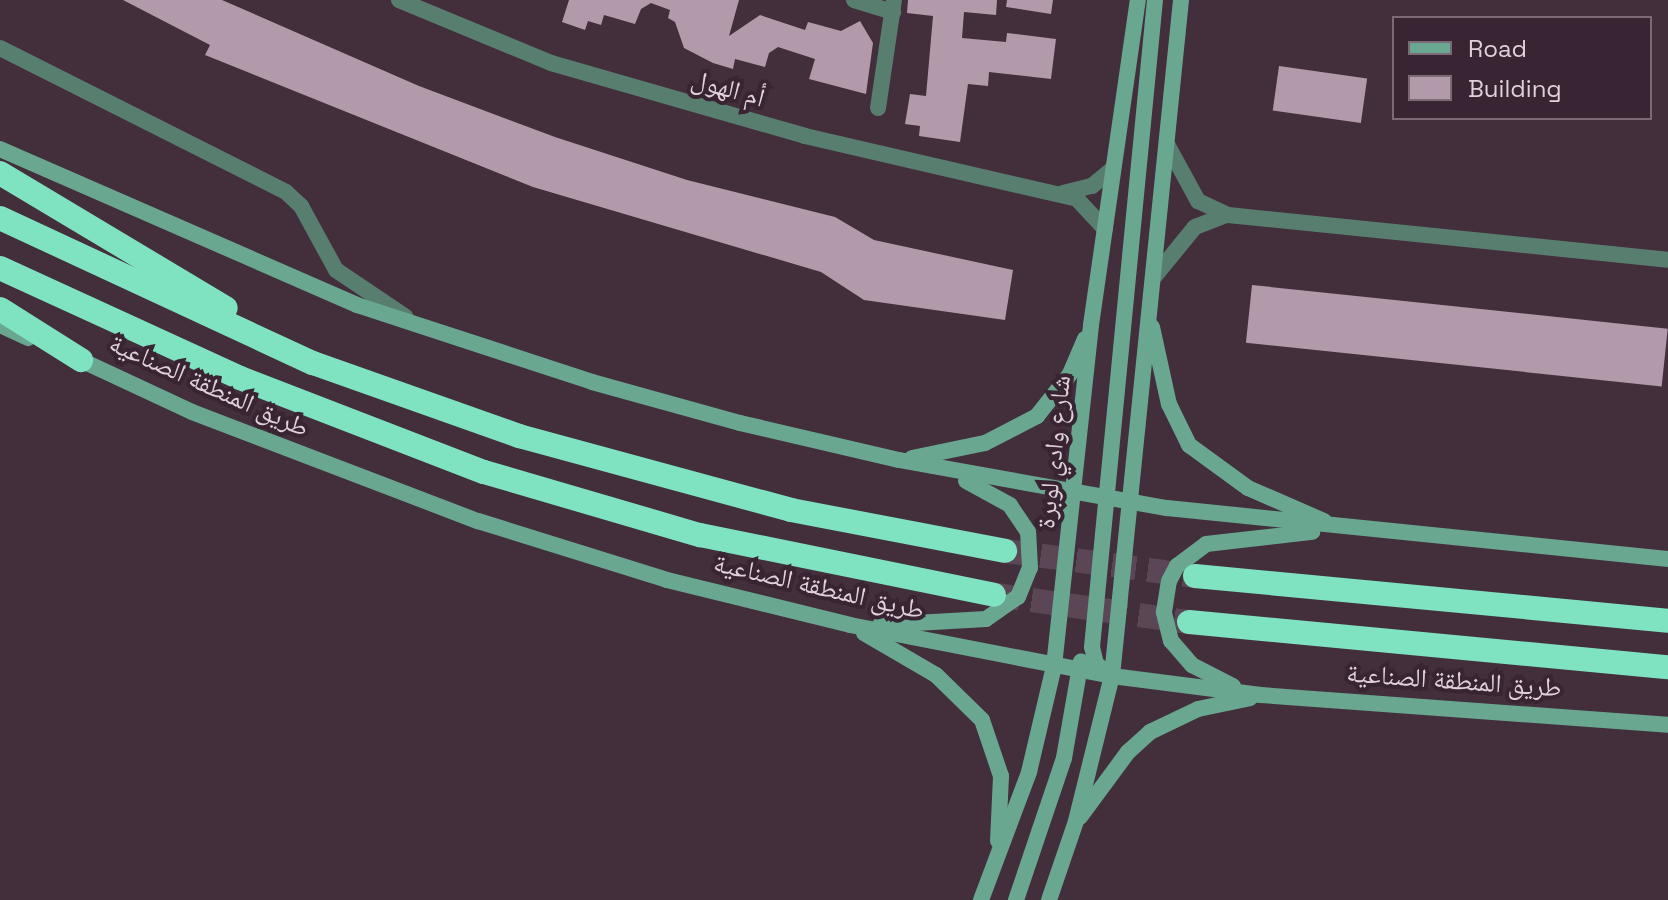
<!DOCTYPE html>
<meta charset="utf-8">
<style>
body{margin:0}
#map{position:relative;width:1668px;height:900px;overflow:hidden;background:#432e3c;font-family:"Space Grotesk","Noto Naskh Arabic",sans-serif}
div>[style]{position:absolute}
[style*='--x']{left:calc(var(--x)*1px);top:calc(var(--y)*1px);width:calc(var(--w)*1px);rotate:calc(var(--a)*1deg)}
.building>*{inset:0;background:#b39aab;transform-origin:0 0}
.highway-tunnel>*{height:24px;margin-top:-12px;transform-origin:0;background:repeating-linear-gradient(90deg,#5a4654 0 24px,transparent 0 36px)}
.street>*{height:16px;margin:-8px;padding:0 8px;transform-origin:8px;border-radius:8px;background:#587e70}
.secondary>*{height:16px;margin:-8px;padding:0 8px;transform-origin:8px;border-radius:8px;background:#69a791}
.highway>*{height:24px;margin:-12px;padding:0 12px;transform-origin:12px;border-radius:12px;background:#7fe2c0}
span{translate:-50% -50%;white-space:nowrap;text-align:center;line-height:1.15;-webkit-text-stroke:8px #382432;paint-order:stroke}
.street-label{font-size:26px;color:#dfd1da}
.legend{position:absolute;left:1392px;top:16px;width:260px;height:104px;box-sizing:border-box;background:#382432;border:2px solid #7b6975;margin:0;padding:10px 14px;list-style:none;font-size:24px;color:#dfd1da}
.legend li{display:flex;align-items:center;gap:16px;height:40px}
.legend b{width:40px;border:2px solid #7b6975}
</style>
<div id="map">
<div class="building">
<div style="clip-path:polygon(123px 0,222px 0,419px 86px,555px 137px,687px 180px,835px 217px,874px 240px,1013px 270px,1005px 320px,864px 300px,821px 272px,533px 187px,205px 55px,210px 45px)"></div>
<div style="clip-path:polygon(569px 0,739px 0,729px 36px,760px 15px,805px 30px,808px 22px,841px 31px,860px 21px,873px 43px,866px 94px,809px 79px,815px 59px,778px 47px,769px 53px,765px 67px,735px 59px,733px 69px,713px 63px,684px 48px,675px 22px,668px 18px,670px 10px,651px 3px,641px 9px,635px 24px,604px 15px,601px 25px,588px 21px,585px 30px,562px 22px)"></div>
<div style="clip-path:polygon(908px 0,997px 0,996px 15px,964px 12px,962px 38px,1006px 42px,1007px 33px,1056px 39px,1051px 79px,989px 72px,988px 86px,968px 84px,960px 142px,919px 136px,920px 126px,905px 124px,910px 94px,926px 96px,933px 16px,907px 13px)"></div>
<div style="clip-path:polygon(1007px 0,1053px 0,1051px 14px,1006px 7px)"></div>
<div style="left:1279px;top:66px;width:89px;height:45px;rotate:8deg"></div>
<div style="left:1252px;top:285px;width:418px;height:58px;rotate:6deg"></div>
</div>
<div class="highway-tunnel">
<div style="--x:1005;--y:551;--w:192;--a:7.5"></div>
<div style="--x:996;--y:595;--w:195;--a:8"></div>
</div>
<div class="street">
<div style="--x:399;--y:0;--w:165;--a:22.5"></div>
<div style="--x:551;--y:63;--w:264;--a:16"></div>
<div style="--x:805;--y:136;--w:279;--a:13"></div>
<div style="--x:1077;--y:199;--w:41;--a:47"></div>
<div style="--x:854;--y:0;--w:41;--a:17.1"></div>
<div style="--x:0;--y:48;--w:320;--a:26.7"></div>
<div style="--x:286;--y:192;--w:21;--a:43"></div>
<div style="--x:301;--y:206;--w:73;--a:61.3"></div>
<div style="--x:336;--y:270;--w:84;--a:33.9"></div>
<div style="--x:878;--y:108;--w:109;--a:-81.6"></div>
<div style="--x:1168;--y:146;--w:63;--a:61.4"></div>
<div style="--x:1198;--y:201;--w:33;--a:25"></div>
<div style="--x:1228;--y:215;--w:442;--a:5.8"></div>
<div style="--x:1063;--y:193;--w:30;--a:-14"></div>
<div style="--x:1092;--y:186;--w:26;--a:-40"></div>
<div style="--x:1155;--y:276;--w:63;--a:-50.8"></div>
<div style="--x:1195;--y:227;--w:34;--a:-21"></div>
</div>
<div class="secondary">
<div style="--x:0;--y:149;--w:390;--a:23.6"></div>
<div style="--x:357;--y:305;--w:247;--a:18.1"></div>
<div style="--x:592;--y:382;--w:154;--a:15.5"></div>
<div style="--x:740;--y:423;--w:163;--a:13.1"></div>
<div style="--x:899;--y:460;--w:272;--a:10.2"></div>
<div style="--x:1167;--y:508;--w:504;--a:5.81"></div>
<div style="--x:0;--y:325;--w:31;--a:25"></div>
<div style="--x:1152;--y:327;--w:79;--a:77.6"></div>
<div style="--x:1169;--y:404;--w:46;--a:64"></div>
<div style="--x:1189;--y:445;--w:73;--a:36.1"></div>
<div style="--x:1248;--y:488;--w:83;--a:23.5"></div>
<div style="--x:72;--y:356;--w:132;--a:25"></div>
<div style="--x:192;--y:412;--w:306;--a:20.9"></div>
<div style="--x:478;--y:521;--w:198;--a:17.3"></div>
<div style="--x:667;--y:580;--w:188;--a:13.8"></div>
<div style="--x:850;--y:625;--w:267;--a:11"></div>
<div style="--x:1112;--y:676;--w:150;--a:7.3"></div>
<div style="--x:1261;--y:695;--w:408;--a:4.2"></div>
<div style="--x:912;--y:458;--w:75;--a:-11.6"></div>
<div style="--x:985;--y:443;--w:59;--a:-27.4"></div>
<div style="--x:1037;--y:416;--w:53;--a:-51.8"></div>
<div style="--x:1070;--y:374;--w:38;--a:-67"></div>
<div style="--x:880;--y:625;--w:106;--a:-3.2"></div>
<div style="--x:986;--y:619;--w:39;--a:-35"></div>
<div style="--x:1018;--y:597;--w:31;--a:-68"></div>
<div style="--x:1030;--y:568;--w:36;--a:-93"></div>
<div style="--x:1028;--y:532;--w:32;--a:-124"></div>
<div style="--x:1010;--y:505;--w:50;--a:-151.4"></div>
<div style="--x:864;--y:633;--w:83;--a:30.3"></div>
<div style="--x:936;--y:675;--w:64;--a:44.4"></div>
<div style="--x:982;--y:720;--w:59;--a:71.3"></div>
<div style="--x:1001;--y:776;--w:65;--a:92.6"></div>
<div style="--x:1111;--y:675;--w:19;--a:-144"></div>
<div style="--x:1096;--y:664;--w:17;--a:-103"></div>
<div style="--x:1092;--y:647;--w:650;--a:-84.44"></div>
<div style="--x:1233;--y:686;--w:46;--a:-152.9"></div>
<div style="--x:1192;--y:665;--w:32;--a:-131"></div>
<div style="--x:1171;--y:641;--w:30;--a:-104"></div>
<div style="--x:1164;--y:612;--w:31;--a:-81"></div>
<div style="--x:1169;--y:581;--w:17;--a:-62"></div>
<div style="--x:1177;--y:566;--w:36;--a:-37"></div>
<div style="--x:1206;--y:544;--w:107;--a:-6.5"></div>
<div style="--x:1080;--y:817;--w:81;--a:-53.6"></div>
<div style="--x:1128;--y:752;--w:30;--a:-42"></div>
<div style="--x:1150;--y:732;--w:53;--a:-25.6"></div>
<div style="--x:1198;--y:709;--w:53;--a:-11.9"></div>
<div style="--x:981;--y:900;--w:137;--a:-69.4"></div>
<div style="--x:1029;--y:772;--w:109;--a:-76.7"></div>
<div style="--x:1054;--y:666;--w:343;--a:-83.8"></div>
<div style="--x:1091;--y:325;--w:328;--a:-81.8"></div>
<div style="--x:1016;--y:900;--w:150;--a:-71.3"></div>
<div style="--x:1064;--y:758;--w:98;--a:-80.1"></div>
<div style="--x:1049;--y:900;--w:83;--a:-71.1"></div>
<div style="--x:1076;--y:821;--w:149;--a:-76.1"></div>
<div style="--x:1112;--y:676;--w:680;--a:-84.17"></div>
</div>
<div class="highway">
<div style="--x:0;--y:173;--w:263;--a:30.9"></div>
<div style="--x:0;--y:218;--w:345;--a:24.9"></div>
<div style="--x:313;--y:363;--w:219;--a:19.5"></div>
<div style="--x:519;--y:436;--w:282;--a:15.2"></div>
<div style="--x:791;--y:510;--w:218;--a:10.8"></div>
<div style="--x:0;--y:268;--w:264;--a:24.6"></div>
<div style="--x:240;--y:378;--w:261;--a:21.1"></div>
<div style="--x:484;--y:472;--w:225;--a:16.3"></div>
<div style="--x:700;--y:535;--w:300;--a:11.5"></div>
<div style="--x:0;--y:309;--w:96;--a:32.2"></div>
<div style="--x:1195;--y:576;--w:475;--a:5.4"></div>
<div style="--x:1189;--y:622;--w:481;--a:5.4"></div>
</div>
<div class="street-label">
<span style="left:728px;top:89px;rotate:16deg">أم الهول</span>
<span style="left:209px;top:386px;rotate:24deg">طريق المنطقة الصناعية</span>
<span style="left:1054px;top:452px;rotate:-84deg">شارع وادي لوبرة</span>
<span style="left:819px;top:587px;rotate:13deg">طريق المنطقة الصناعية</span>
<span style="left:1454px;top:681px;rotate:4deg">طريق المنطقة الصناعية</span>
</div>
<ul class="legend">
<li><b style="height:10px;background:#69a791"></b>Road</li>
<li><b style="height:22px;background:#b39aab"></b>Building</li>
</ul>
</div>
